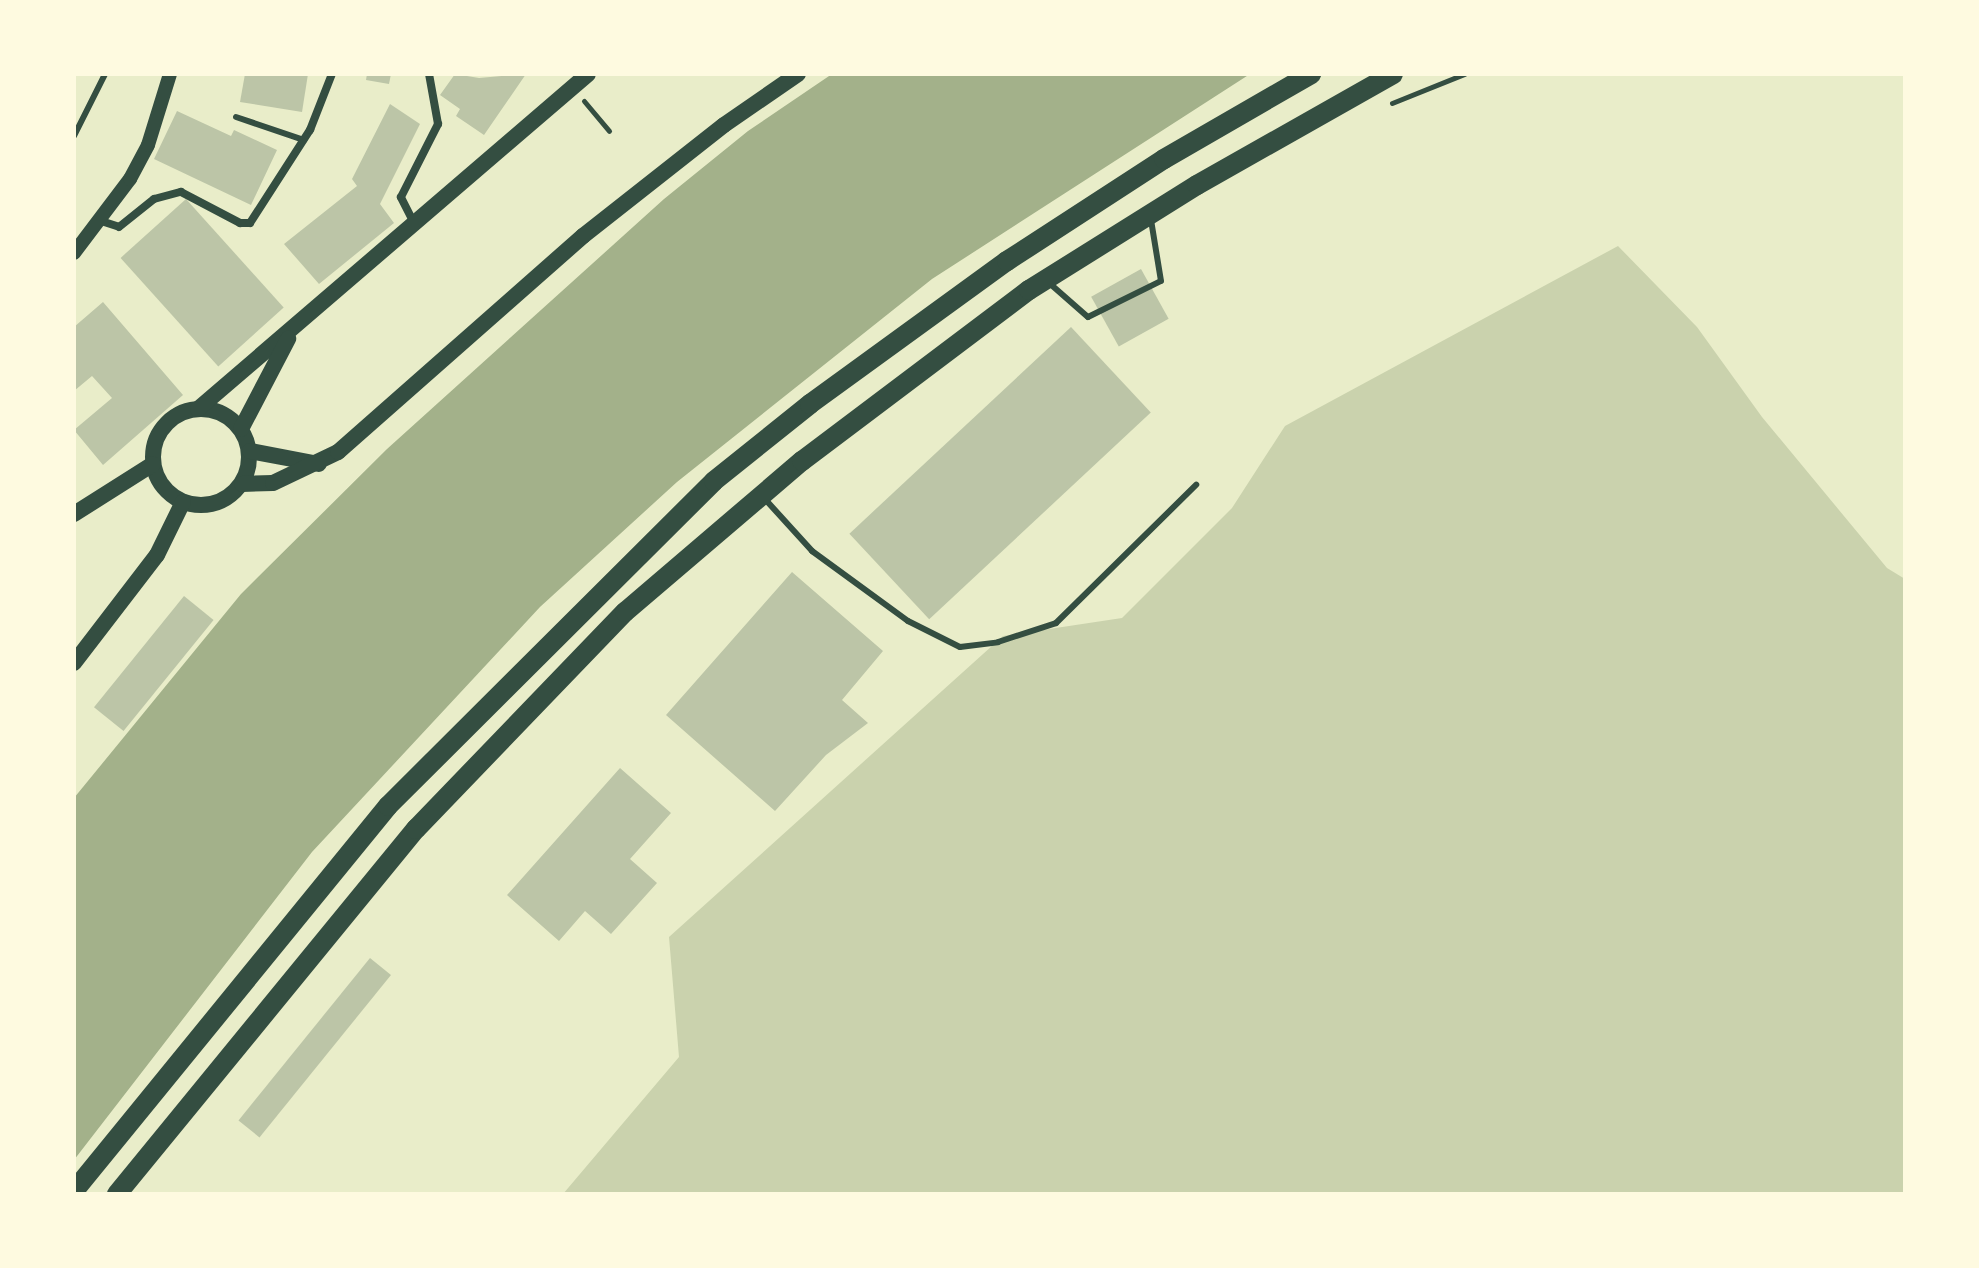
<!DOCTYPE html>
<style>
body{margin:0}
#map{position:relative;width:1979px;height:1268px;overflow:hidden;background:#e9edc9;font-family:Arial,sans-serif}
div>[style]{position:absolute}
[style*='--x']{left:calc(var(--x)*1px);top:calc(var(--y)*1px);width:calc(var(--w)*1px);rotate:calc(var(--a)*1deg)}
.green>*{inset:0;background:#cad2ad}
.water>*{inset:0;background:#a3b18a}
.building>*{inset:0;background:#bcc5a7;transform-origin:0 0}
.path>*{height:5px;margin:-2.5px;padding:0 2.5px;transform-origin:2.5px;border-radius:2.5px;background:#344e41}
.service>*{height:6px;margin:-3px;padding:0 3px;transform-origin:3px;border-radius:3px;background:#344e41}
.minor>*{height:8px;margin:-4px;padding:0 4px;transform-origin:4px;border-radius:4px;background:#344e41}
.tertiary>*{height:14px;margin:-7px;padding:0 7px;transform-origin:7px;border-radius:7px;background:#344e41}
.secondary>*{height:16px;margin:-8px;padding:0 8px;transform-origin:8px;border-radius:8px;background:#344e41}
.secondary>.ring{margin:-8px;padding:0;box-sizing:content-box;background:none;border:16px solid #344e41;border-radius:50%}
.primary>*{height:20px;margin:-10px;padding:0 10px;transform-origin:10px;border-radius:10px;background:#344e41}
span{translate:-50% -50%;white-space:nowrap;text-align:center;line-height:1.15;-webkit-text-stroke:6px #fefae0;paint-order:stroke}
.frame{position:absolute;inset:0;border:76px solid #fefae0;pointer-events:none}
</style>
<div id="map">
<div class="green">
<div style="clip-path:polygon(1618px 246px,1697px 327px,1762px 417px,1887px 568px,1905px 579px,1905px 1194px,563px 1194px,679px 1057px,669px 937px,1003px 636px,1122px 618px,1232px 508px,1285px 426px)"></div>
</div>
<div class="water">
<div style="clip-path:polygon(832px 74px,1250px 74px,932px 279px,677px 482px,540px 607px,312px 852px,74px 1160px,74px 798px,241px 594px,387px 449px,664px 199px,748px 131px)"></div>
</div>
<div class="building">
<div style="clip-path:polygon(245px 74px,308px 74px,302px 112px,240px 102px)"></div>
<div style="clip-path:polygon(367px 74px,391px 74px,389px 84px,366px 80px)"></div>
<div style="clip-path:polygon(455px 74px,479px 78px,526px 74px,484px 135px,456px 116px,460px 109px,440px 95px)"></div>
<div style="clip-path:polygon(390px 104px,420px 124px,380px 204px,394px 223px,319px 284px,284px 244px,357px 186px,352px 179px)"></div>
<div style="clip-path:polygon(177px 111px,231px 136px,234px 130px,277px 150px,251px 205px,154px 159px)"></div>
<div style="left:186px;top:199px;width:146px;height:88px;rotate:48deg"></div>
<div style="left:1141px;top:269px;width:57px;height:57px;rotate:61deg"></div>
<div style="clip-path:polygon(103px 302px,183px 395px,103px 465px,74px 430px,112px 398px,92px 376px,74px 391px,74px 327px)"></div>
<div style="left:1071px;top:327px;width:117px;height:303px;rotate:47deg"></div>
<div style="clip-path:polygon(792px 572px,883px 651px,842px 700px,868px 723px,826px 755px,775px 811px,666px 715px)"></div>
<div style="left:184px;top:596px;width:38px;height:143px;rotate:39deg"></div>
<div style="clip-path:polygon(620px 768px,671px 813px,630px 859px,657px 883px,611px 934px,585px 911px,559px 941px,507px 895px)"></div>
<div style="left:370px;top:958px;width:27px;height:209px;rotate:39deg"></div>
</div>
<div class="path">
<div style="--x:584;--y:101;--w:39;--a:50"></div>
<div style="--x:1392;--y:103;--w:78;--a:-21.9"></div>
</div>
<div class="service">
<div style="--x:236;--y:117;--w:72;--a:18.7"></div>
<div style="--x:74;--y:136;--w:69;--a:-63.4"></div>
<div style="--x:1048;--y:282;--w:53;--a:41.2"></div>
<div style="--x:1088;--y:317;--w:81;--a:-26.3"></div>
<div style="--x:1161;--y:281;--w:62;--a:-99.3"></div>
<div style="--x:764;--y:498;--w:72;--a:47.8"></div>
<div style="--x:812;--y:551;--w:119;--a:36.1"></div>
<div style="--x:908;--y:621;--w:58;--a:26.6"></div>
<div style="--x:960;--y:647;--w:38;--a:-7"></div>
<div style="--x:998;--y:642;--w:61;--a:-18.1"></div>
<div style="--x:1056;--y:623;--w:197;--a:-44.6"></div>
</div>
<div class="minor">
<div style="--x:98;--y:220;--w:22;--a:18"></div>
<div style="--x:119;--y:227;--w:45;--a:-38.7"></div>
<div style="--x:154;--y:199;--w:28;--a:-15"></div>
<div style="--x:181;--y:192;--w:67;--a:27.7"></div>
<div style="--x:240;--y:223;--w:10;--a:0"></div>
<div style="--x:250;--y:223;--w:111;--a:-57.2"></div>
<div style="--x:310;--y:130;--w:60;--a:-68.6"></div>
<div style="--x:414;--y:223;--w:29;--a:-117"></div>
<div style="--x:401;--y:197;--w:82;--a:-63.1"></div>
<div style="--x:438;--y:124;--w:51;--a:-100.2"></div>
</div>
<div class="tertiary">
<div style="--x:74;--y:253;--w:93;--a:-52.9"></div>
<div style="--x:130;--y:179;--w:38;--a:-62"></div>
<div style="--x:148;--y:145;--w:74;--a:-72.8"></div>
</div>
<div class="secondary">
<div class="ring" style="left:153px;top:409px;width:80px;height:80px"></div>
<div style="--x:198;--y:409;--w:514;--a:-40.66"></div>
<div style="--x:241;--y:429;--w:102;--a:-62.4"></div>
<div style="--x:250;--y:451;--w:70;--a:10.7"></div>
<div style="--x:242;--y:484;--w:31;--a:-2"></div>
<div style="--x:273;--y:483;--w:72;--a:-25.5"></div>
<div style="--x:338;--y:452;--w:327;--a:-41.4"></div>
<div style="--x:583;--y:236;--w:179;--a:-38.2"></div>
<div style="--x:724;--y:125;--w:90;--a:-34.6"></div>
<div style="--x:74;--y:514;--w:93;--a:-32.3"></div>
<div style="--x:74;--y:663;--w:136;--a:-52.5"></div>
<div style="--x:157;--y:555;--w:59;--a:-63.9"></div>
</div>
<div class="primary">
<div style="--x:74;--y:1191;--w:497;--a:-50.8"></div>
<div style="--x:388;--y:806;--w:460;--a:-44.9"></div>
<div style="--x:714;--y:481;--w:123;--a:-38.7"></div>
<div style="--x:810;--y:404;--w:243;--a:-36"></div>
<div style="--x:1007;--y:261;--w:187;--a:-33"></div>
<div style="--x:1164;--y:159;--w:170;--a:-30"></div>
<div style="--x:117;--y:1194;--w:472;--a:-50.7"></div>
<div style="--x:416;--y:829;--w:301;--a:-46.1"></div>
<div style="--x:625;--y:612;--w:233;--a:-40.5"></div>
<div style="--x:802;--y:461;--w:284;--a:-37"></div>
<div style="--x:1029;--y:290;--w:198;--a:-32"></div>
<div style="--x:1197;--y:185;--w:225;--a:-29.5"></div>
</div>
<div class="frame"></div>
</div>
